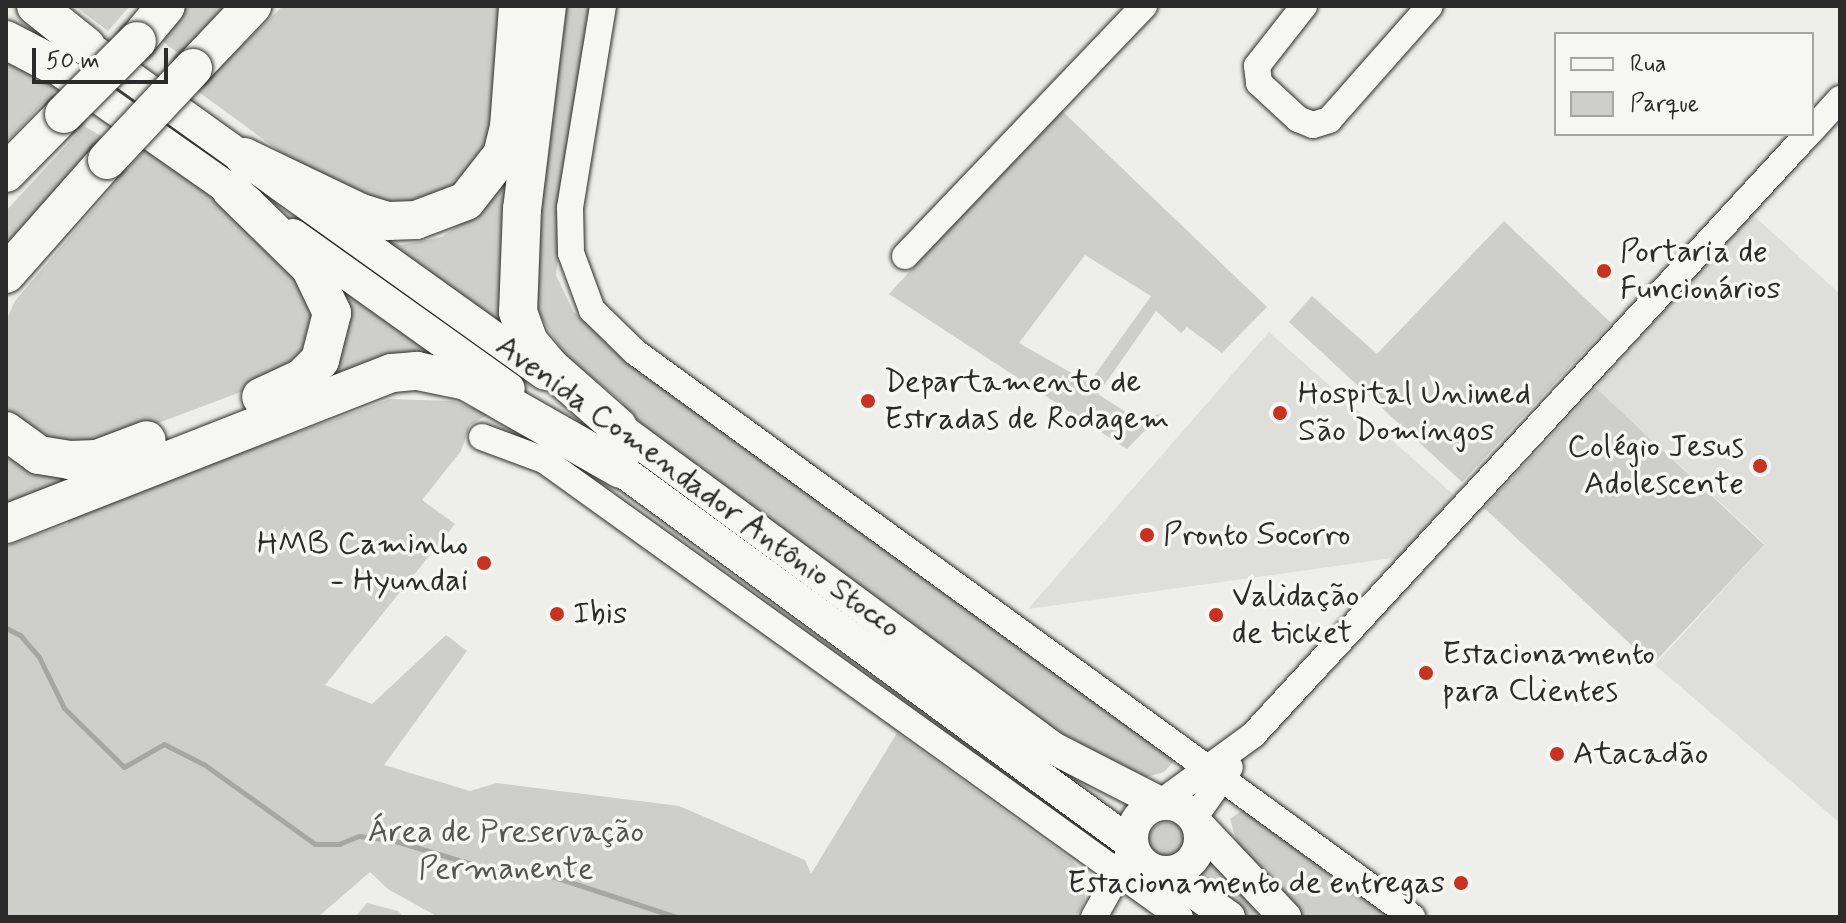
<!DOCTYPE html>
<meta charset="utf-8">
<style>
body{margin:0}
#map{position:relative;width:1846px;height:923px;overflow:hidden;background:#eeeeea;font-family:Mynerve,sans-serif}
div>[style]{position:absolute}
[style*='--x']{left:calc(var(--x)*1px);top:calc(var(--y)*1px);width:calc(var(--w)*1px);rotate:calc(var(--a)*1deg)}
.built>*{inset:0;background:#dededb}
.green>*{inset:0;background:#cececa;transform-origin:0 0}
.round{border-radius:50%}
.stream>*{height:5px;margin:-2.5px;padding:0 2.5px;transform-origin:2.5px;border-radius:2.5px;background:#a6a6a3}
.roads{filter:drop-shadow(0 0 2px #2b2b2b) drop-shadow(0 0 2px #2b2b2b)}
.minor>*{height:26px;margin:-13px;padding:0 13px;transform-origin:13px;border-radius:13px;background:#f6f6f2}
.major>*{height:32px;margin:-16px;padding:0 16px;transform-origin:16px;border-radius:16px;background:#f6f6f2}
.major>.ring{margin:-16px;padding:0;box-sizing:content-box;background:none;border:32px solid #f6f6f2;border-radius:50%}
.highway>*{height:38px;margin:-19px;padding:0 19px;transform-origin:19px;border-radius:19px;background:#f6f6f2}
.bridges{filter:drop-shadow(0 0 2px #2b2b2b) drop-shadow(0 0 2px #2b2b2b)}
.highway-bridge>*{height:38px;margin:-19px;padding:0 19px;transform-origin:19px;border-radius:19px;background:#f6f6f2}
.dots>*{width:22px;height:22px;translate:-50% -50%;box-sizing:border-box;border:4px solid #f6f6f2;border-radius:50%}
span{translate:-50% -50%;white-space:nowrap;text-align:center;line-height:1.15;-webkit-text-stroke:7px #f6f6f2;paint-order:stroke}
.poi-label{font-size:32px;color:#2b2b2b}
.left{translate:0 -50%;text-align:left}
.right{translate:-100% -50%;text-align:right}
.street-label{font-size:32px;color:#2b2b2b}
.park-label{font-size:32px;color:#545453}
.frame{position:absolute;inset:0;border:8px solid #2b2b2b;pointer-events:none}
.legend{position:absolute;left:1554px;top:32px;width:260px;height:104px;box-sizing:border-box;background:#f6f6f2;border:2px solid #a5a5a2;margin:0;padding:10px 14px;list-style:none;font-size:24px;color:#2b2b2b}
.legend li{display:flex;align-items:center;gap:16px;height:40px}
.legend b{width:40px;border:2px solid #a5a5a2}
.scale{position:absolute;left:32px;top:48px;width:136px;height:36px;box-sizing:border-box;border:4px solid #2b2b2b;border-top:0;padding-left:10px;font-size:24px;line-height:28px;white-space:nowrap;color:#2b2b2b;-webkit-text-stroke:6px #f6f6f2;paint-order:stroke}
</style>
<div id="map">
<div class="built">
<div style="clip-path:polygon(1751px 213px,1840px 294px,1840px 823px,1655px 665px,1765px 544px,1596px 388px)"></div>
<div style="clip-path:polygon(1269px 332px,1454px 495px,1400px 557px,1028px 609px)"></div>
</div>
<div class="green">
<div style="clip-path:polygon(75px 6px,130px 6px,108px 31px)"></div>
<div style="clip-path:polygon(186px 6px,230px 6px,183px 57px,157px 37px)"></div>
<div style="clip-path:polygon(283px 6px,508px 6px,486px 169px,411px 213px,326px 185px,196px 90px)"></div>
<div style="clip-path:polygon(527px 6px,514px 345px,362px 232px,401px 245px,442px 237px,475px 213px)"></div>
<div style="clip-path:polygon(563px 6px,590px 6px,556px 275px,573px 311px,604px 339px,1167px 749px,1174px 761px,1164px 772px,1143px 778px,1062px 740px,629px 424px,622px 402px,565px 355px,539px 314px,530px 264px)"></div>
<div style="clip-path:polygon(6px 58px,60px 85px,6px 143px)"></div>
<div style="clip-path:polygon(evenodd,1059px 108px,1267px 307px,1222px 353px,1187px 327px,1181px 333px,1156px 311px,1098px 394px,1135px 418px,1161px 414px,1127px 449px,889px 294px,1059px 108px,1085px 255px,1151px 296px,1089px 383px,1019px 343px,1085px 255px)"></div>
<div style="clip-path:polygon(84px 126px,108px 140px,6px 253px,6px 211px)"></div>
<div style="clip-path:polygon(149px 144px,234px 208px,320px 303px,315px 345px,294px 372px,113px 440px,38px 443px,6px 413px,6px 321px,15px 301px)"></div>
<div style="clip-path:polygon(1504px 221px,1611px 323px,1462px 482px,1289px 322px,1312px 296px,1377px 354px)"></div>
<div style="clip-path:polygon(332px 275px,466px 369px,6px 510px,6px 457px,36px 470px,79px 474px,295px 393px)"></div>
<div style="left:1596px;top:388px;width:230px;height:164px;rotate:43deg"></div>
<div style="clip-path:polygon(390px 399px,453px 401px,489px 414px,470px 425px,461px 451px,422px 500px,455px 524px,325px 685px,372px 704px,446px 635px,467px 651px,384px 765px,470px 791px,497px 783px,679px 806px,805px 860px,811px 874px,897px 733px,1072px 860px,1084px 876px,1085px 899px,1076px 917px,438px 917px,388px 889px,370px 872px,318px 917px,6px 917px,6px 546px,68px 524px,68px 515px)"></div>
<div style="clip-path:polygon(1241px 811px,1249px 811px,1391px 917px,1304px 917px,1237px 843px,1230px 819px)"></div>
<div class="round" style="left:1147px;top:822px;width:42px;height:42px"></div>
<div style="clip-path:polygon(1207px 852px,1263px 917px,1238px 917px,1185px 877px)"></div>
<div style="clip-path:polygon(367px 903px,398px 911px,404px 917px,355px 917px)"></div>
</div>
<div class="stream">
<div style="--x:6;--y:628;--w:16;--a:27"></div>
<div style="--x:20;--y:635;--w:29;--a:49"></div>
<div style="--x:39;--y:657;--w:57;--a:63.9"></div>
<div style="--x:64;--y:708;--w:84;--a:44.5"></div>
<div style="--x:124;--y:767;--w:46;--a:-29.9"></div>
<div style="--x:164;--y:744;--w:46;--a:27.1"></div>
<div style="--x:205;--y:765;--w:135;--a:35.7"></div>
<div style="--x:315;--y:844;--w:24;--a:0"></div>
<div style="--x:339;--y:844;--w:22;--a:-22"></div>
<div style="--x:359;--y:836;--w:33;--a:7"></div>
<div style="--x:392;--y:840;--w:90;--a:16.8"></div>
<div style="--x:478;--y:866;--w:64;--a:6.2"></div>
<div style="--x:542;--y:873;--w:142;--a:18.1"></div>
</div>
<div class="roads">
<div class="minor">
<div style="--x:603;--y:6;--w:205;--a:99.3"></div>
<div style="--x:570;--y:208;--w:45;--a:88.7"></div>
<div style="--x:571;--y:253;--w:61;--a:69.8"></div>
<div style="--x:592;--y:310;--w:60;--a:44.3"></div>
<div style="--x:635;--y:352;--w:961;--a:36.02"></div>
<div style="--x:1304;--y:6;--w:76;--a:128.1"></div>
<div style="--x:1257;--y:66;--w:17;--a:83"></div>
<div style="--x:1259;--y:83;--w:53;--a:42.7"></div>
<div style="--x:1298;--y:119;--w:16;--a:22"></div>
<div style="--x:1313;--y:125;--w:17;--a:-17"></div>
<div style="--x:1329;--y:120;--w:152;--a:-48.5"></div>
<div style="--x:1812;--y:130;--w:42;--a:-47.9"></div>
<div style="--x:905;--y:256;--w:346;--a:-46.3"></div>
<div style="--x:482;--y:437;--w:66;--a:20.4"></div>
<div style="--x:544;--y:460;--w:783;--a:35.7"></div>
<div style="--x:1160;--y:803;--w:115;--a:-36.2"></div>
<div style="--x:1253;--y:735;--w:818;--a:-47.28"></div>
<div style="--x:1194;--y:818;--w:62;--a:-54.8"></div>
<div style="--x:1094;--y:917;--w:68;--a:-60.8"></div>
</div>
<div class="major">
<div style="--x:32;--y:51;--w:265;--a:35"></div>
<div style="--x:95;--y:52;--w:553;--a:35.59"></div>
<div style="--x:293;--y:235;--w:265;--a:35.5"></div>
<div style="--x:599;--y:413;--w:564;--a:36.42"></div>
<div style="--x:1053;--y:748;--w:120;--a:27.2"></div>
<div style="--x:602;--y:456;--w:657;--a:36.21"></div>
<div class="ring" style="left:1132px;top:804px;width:36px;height:36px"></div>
<div style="--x:1198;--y:825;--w:127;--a:46.6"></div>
<div style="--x:1167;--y:873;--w:76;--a:35.4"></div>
</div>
<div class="highway">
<div style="--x:36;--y:6;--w:64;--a:38.7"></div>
<div style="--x:547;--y:6;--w:205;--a:97"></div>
<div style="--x:522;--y:209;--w:103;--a:92.2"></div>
<div style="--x:518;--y:312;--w:32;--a:70"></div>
<div style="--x:529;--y:342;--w:31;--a:50"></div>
<div style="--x:549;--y:366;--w:92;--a:41.5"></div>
<div style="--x:6;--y:40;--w:52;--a:27.6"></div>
<div style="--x:137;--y:41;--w:45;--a:-50.4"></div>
<div style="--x:193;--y:68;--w:86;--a:-46.4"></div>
<div style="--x:244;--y:157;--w:130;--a:25.6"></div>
<div style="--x:361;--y:213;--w:28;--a:17"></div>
<div style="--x:388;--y:221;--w:28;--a:-2"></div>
<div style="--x:416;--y:220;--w:53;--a:-20.8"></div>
<div style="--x:466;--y:201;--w:58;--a:-52"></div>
<div style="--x:502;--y:155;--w:29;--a:-76"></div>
<div style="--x:509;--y:127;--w:121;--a:-85.7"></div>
<div style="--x:6;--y:173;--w:83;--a:-45.5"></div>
<div style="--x:231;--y:190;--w:110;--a:44.3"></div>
<div style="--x:310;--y:267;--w:51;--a:64.4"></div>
<div style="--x:332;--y:313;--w:49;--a:104.3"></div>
<div style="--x:320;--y:360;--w:25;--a:135"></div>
<div style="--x:302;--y:378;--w:45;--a:155.1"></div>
<div style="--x:6;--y:274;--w:152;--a:-48.5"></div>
<div style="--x:6;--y:431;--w:41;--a:36"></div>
<div style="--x:39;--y:455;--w:30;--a:9"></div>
<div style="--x:69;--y:460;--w:28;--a:-2"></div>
<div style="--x:97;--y:459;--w:53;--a:-20.8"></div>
<div style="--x:6;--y:524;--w:414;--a:-21.4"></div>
<div style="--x:392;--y:373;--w:25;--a:-5"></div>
<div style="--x:417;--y:371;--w:50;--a:11.5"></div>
<div style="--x:466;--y:381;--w:178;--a:29.6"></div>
</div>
</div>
<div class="bridges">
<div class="highway-bridge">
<div style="--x:64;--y:114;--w:103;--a:-45"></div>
<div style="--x:107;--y:160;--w:126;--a:-46.9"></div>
</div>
</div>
<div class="dots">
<div style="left:1604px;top:271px;background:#c8321e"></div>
<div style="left:868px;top:401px;background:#c8321e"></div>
<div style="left:1280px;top:413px;background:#c8321e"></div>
<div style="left:1760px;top:466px;background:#c8321e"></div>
<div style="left:1147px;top:535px;background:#c8321e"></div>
<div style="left:484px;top:563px;background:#c8321e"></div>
<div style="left:557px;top:614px;background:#c8321e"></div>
<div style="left:1216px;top:615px;background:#c8321e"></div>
<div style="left:1426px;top:673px;background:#c8321e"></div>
<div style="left:1557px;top:754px;background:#c8321e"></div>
<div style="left:1461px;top:883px;background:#c8321e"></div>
</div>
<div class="poi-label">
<span class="left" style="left:1620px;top:271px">Portaria de<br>Funcionários</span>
<span class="left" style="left:884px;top:401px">Departamento de<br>Estradas de Rodagem</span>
<span class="left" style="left:1298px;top:413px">Hospital Unimed<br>São Domingos</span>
<span class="right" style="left:1744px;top:466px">Colégio Jesus<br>Adolescente</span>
<span class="left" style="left:1163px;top:535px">Pronto Socorro</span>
<span class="right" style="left:468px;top:563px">HMB Caminho<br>- Hyundai</span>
<span class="left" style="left:1232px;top:615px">Validação<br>de ticket</span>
<span class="left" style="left:573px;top:614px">Ibis</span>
<span class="left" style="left:1442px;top:673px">Estacionamento<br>para Clientes</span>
<span class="left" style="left:1573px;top:754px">Atacadão</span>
<span class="right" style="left:1445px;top:883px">Estacionamento de entregas</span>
</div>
<div class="street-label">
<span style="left:698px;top:487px;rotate:36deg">Avenida Comendador Antônio Stocco</span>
</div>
<div class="park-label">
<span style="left:506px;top:851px">Área de Preservação<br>Permanente</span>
</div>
<div class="frame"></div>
<ul class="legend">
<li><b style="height:10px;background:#f6f6f2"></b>Rua</li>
<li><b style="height:22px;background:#cececa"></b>Parque</li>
</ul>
<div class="scale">50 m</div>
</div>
